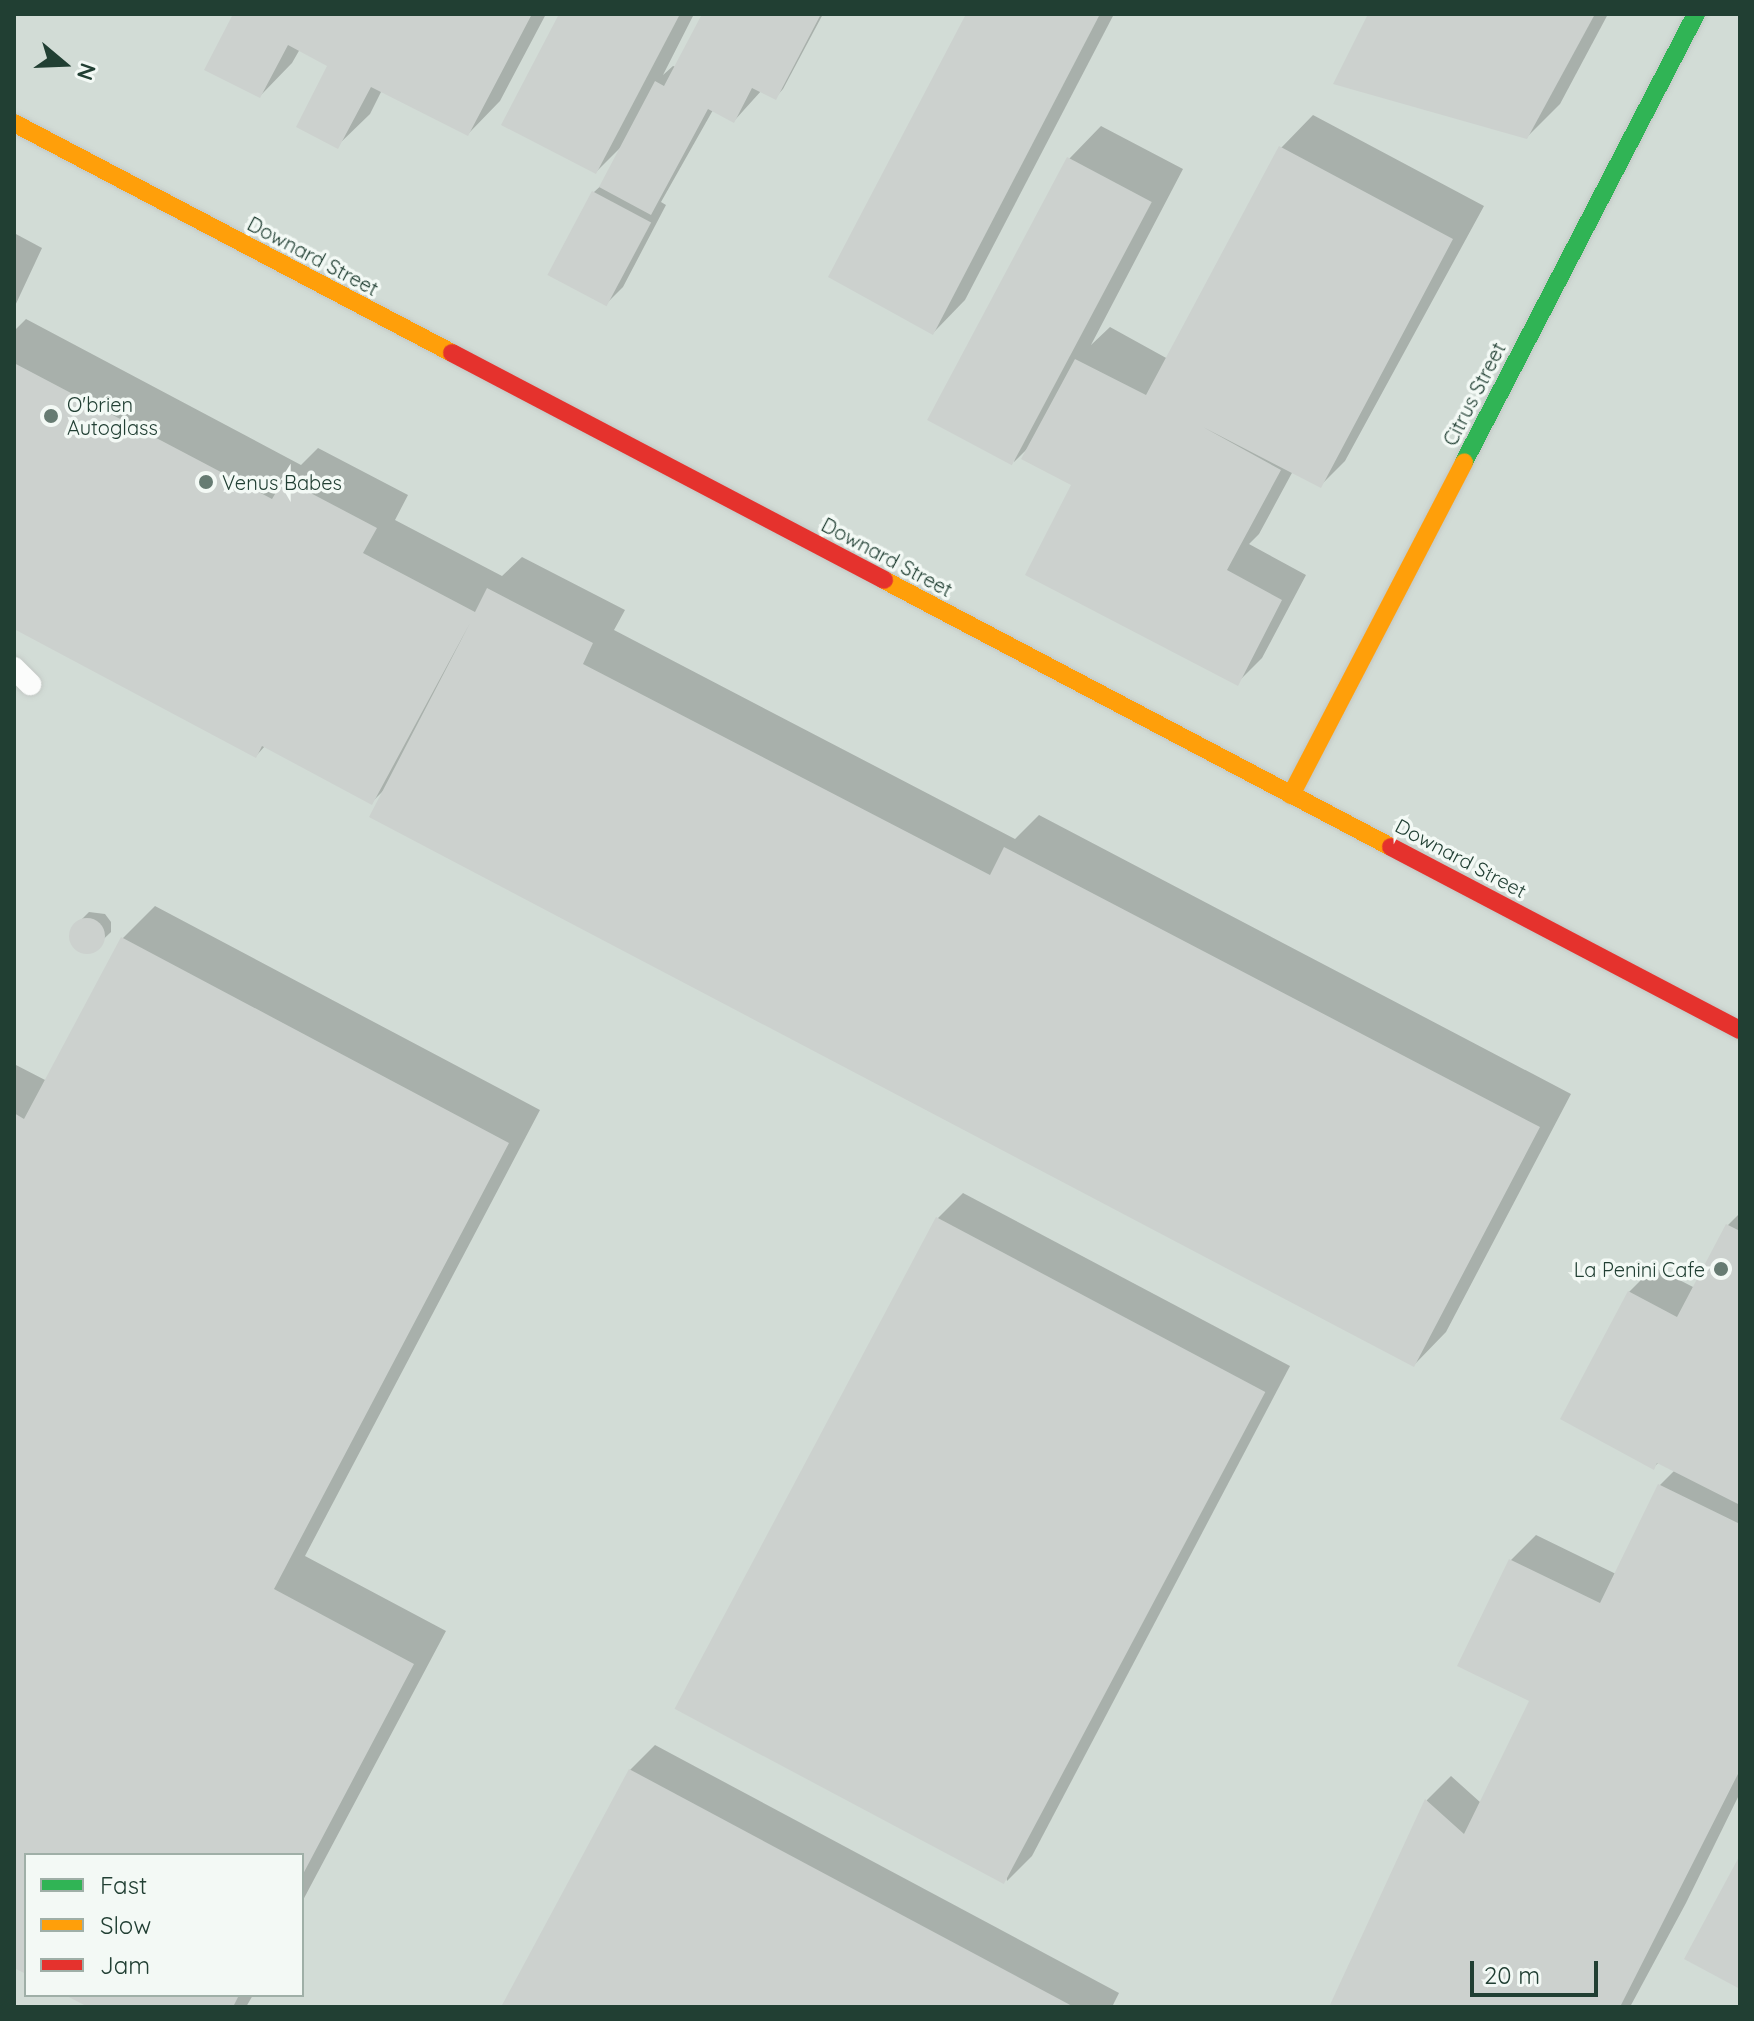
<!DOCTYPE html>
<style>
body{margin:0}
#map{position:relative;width:1754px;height:2021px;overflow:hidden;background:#e5eae7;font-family:Quicksand,sans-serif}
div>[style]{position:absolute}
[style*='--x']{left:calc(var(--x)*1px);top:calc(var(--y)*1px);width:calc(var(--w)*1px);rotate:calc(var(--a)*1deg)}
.built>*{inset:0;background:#d2dcd6}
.shadow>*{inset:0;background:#0003}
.building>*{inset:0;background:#ccd1ce;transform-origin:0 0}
.round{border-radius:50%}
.roads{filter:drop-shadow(0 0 2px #c2c7c4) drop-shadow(0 0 2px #c2c7c4)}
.lane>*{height:22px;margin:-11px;padding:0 11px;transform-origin:11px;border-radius:11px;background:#fbfcfb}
.fast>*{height:18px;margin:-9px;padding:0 9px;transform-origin:9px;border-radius:9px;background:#30b455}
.slow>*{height:18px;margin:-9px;padding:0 9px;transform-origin:9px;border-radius:9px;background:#ff9f0a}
.jam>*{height:18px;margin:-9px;padding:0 9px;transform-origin:9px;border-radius:9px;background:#e5322d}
.dots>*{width:22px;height:22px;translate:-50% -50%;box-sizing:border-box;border:4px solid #f3f9f5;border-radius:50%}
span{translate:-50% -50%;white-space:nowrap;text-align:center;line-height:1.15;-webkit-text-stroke:7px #f3f9f5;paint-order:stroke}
.street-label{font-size:20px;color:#213f33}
.poi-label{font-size:20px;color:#213f33}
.left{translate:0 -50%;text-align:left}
.right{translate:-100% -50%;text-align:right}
.frame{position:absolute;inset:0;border:16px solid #213f33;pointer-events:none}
.legend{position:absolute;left:24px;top:1853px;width:280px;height:144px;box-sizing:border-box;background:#f3f9f5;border:2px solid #9fafa7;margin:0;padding:10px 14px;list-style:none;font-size:24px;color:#213f33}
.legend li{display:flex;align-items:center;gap:16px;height:40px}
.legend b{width:40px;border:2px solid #9fafa7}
.north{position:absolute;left:24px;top:24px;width:80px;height:80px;-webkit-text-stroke:6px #f3f9f5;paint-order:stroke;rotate:109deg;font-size:22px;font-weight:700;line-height:32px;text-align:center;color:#213f33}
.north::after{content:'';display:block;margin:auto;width:28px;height:36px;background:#213f33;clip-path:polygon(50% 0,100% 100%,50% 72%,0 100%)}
.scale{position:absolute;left:1470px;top:1961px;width:128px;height:36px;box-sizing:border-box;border:4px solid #213f33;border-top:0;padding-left:10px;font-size:24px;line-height:28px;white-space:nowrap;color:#213f33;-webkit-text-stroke:6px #f3f9f5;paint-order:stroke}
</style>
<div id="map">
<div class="built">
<div style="clip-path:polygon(evenodd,14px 14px,1740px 14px,1740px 2007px,14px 2007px,14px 14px,26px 1855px,302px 1855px,302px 1995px,26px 1995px,26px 1855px)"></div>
</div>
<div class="shadow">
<div style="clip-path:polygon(233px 14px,546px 14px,500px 101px,468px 134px,382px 90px,370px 114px,337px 146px,330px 65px,300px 49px,292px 63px,260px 96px)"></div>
<div style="clip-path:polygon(562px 14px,694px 14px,663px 75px,673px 66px,676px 67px,704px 14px,823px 14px,783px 89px,776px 97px,762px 90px,734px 121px,713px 110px,661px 202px,666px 205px,623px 287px,607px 303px,594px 192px,605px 182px,622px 146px,596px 172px)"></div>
<div style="clip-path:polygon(969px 14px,1114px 14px,965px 300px,933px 333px)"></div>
<div style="clip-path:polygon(1370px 14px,1608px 14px,1560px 104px,1527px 137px)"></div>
<div style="clip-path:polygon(1313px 115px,1484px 206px,1345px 461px,1320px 486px,1293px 471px,1259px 534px,1249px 544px,1306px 575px,1262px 658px,1237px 683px,1074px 485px,1029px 447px,1014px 462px,1069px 159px,1101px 126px,1183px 169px,1091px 345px,1110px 327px,1168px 359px,1281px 148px)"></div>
<div style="clip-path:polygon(14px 233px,42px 248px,14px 308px)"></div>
<div style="clip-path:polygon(26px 319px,301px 465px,318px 448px,408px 495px,395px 520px,502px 576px,522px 557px,625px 610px,614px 630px,1015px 839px,1039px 815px,1571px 1094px,1446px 1332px,1414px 1365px,383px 791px,372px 802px,265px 746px,256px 756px,14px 627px,14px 331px)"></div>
<div style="clip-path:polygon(155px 906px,540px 1110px,305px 1556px,446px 1631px,302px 1902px,302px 1855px,26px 1855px,26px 1972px,14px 1966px,14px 1064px,47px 1081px,122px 939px)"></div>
<div style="clip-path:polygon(89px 912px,105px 914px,111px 922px,111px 932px,90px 952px,80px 951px,71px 938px,73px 928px)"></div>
<div style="clip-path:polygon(963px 1193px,1290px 1366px,1032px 1856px,1007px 1881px,938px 1218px)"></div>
<div style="clip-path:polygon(1740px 1213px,1740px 1793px,1686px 1903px,1630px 2007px,1331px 2007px,1427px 1800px,1451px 1776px,1481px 1803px,1532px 1701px,1460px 1665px,1511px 1560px,1536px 1535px,1616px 1574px,1659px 1486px,1675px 1470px,1659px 1462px,1654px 1467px,1629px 1292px,1654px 1267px,1695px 1288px,1728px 1225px)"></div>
<div style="clip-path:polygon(655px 1745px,1119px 1993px,1112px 2007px,504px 2007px,630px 1770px)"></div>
<div style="clip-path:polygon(69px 1995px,253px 1995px,246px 2007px,92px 2007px)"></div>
</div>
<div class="building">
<div style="clip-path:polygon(228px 14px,532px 14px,468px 136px,371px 87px,338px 149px,296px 127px,327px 66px,288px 45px,260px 98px,204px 70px,232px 16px)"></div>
<div style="clip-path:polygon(559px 14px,680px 14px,596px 174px,501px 125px)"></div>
<div style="clip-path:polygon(702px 14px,821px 14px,776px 100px,752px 88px,734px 123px,708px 109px,651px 215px,599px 187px,655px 81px,664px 86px)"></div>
<div style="clip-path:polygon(966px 14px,1100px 14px,933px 335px,828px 277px)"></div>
<div style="clip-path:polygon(1368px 14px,1595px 14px,1527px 139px,1333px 84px)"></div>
<div style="clip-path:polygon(1279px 146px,1453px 239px,1321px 488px,1203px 427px,1281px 470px,1227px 570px,1282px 600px,1238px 686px,1025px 575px,1071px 485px,1021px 459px,1075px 359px,1146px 395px)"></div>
<div style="left:1067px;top:157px;width:96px;height:298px;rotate:28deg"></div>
<div style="left:592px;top:191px;width:67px;height:95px;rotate:28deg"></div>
<div style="clip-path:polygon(14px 363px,272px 499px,284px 479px,377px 528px,363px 553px,475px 612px,487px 588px,593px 643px,583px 664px,990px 875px,1004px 847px,1540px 1127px,1414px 1367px,369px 817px,470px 623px,372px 805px,262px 746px,256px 758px,14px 629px)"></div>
<div class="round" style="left:69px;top:918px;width:36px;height:36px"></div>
<div style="clip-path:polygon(121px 937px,509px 1143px,274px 1589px,414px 1664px,302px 1876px,302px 1855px,26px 1855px,26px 1974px,14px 1968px,14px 1113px,24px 1119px)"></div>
<div style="left:936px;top:1217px;width:373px;height:557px;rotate:28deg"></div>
<div style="clip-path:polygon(1726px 1224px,1740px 1231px,1740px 1505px,1657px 1463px,1654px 1470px,1560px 1419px,1628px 1291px,1677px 1317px)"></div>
<div style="clip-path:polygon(1658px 1484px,1740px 1524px,1740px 1770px,1620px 2007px,1329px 2007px,1425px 1799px,1464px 1834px,1529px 1701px,1457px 1666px,1509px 1559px,1600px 1603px)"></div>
<div style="clip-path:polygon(629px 1769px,1074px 2007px,501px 2007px)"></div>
<div style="clip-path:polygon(1740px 1855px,1740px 1989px,1684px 1959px)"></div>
<div style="clip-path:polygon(65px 1995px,239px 1995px,233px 2007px,88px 2007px)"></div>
</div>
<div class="roads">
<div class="lane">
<div style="--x:14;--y:668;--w:23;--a:45"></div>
</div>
<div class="fast">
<div style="--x:1464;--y:462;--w:505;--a:-62.62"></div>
</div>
<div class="slow">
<div style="--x:14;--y:123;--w:495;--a:27.7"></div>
<div style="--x:884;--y:580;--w:573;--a:27.77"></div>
<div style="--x:1291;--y:795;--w:375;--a:-62.5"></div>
</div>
<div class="jam">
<div style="--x:452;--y:353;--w:488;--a:27.7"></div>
<div style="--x:1391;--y:847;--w:394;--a:27.7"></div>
</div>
</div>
<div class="dots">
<div style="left:51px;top:416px;background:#667b72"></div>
<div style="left:206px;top:482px;background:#667b72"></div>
<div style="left:1721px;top:1269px;background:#667b72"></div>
</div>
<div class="street-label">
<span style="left:313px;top:256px;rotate:28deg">Downard Street</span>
<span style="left:1474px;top:394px;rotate:-63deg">Citrus Street</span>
<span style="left:887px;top:557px;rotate:28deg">Downard Street</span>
<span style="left:1461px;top:858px;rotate:28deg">Downard Street</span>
</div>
<div class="poi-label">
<span class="left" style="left:67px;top:416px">O'brien<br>Autoglass</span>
<span class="left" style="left:222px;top:482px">Venus Babes</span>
<span class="right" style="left:1705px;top:1269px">La Penini Cafe</span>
</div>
<div class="frame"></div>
<ul class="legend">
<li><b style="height:10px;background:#30b455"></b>Fast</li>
<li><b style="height:10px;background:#ff9f0a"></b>Slow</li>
<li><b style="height:10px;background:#e5322d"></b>Jam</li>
</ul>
<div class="north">N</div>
<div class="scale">20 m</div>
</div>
